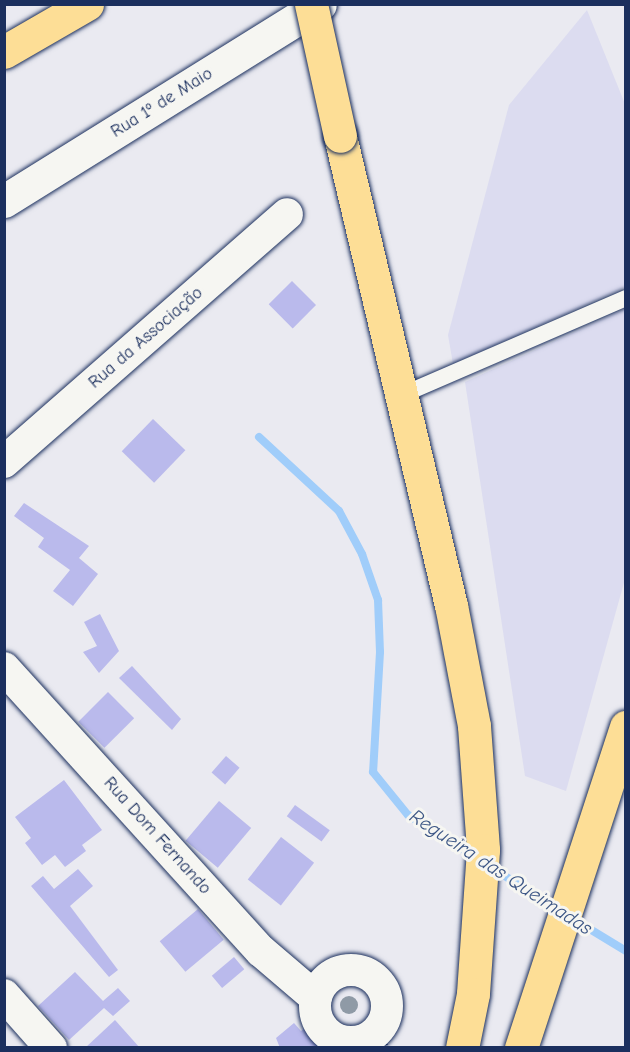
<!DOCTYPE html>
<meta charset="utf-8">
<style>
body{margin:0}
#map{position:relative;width:630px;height:1052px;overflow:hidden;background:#eaeaf1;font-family:"Comic Neue",sans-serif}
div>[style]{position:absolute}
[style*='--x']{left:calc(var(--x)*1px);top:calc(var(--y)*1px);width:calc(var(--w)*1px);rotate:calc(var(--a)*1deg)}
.built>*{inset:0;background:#dcdcf0}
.stream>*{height:8px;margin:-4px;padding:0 4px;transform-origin:4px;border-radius:4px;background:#a0cdfa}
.building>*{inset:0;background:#babaec;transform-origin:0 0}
.path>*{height:4px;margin-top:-2px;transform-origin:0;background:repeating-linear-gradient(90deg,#1b2f5e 0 1.5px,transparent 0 6px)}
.roads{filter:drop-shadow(0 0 2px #1b2f5e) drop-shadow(0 0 2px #1b2f5e)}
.service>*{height:16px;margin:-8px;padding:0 8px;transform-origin:8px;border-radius:8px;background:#f6f6f2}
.minor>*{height:32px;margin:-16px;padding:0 16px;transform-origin:16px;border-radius:16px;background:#f6f6f2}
.minor>.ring{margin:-16px;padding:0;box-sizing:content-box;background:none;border:32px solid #f6f6f2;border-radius:50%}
.tertiary>*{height:33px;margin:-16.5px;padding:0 16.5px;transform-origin:16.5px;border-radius:16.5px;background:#f6f6f2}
.motorway>*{height:33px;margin:-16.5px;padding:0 16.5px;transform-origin:16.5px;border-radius:16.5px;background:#fdde96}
.bridges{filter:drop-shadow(0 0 2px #1b2f5e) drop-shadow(0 0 2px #1b2f5e)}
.motorway-bridge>*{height:33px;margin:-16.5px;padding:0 16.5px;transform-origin:16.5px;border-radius:16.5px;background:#fdde96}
.trees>*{width:18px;height:18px;margin:-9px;border-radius:50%;background:#8f9aa6}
span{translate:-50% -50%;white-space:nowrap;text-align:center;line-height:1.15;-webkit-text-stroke:6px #f6f6f2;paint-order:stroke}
.street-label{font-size:18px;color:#1b2f5e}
.water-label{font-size:20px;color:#3c5685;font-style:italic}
.frame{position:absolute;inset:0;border:6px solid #1b2f5e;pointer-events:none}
</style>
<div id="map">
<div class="built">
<div style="clip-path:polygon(587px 10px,625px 104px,625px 287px,453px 364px,448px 335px,509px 105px)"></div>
<div style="clip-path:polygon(625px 309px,625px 579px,566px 791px,525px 776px,465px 382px)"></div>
</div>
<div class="stream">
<div style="--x:259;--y:437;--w:109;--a:42.8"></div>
<div style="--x:339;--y:511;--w:49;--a:61.9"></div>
<div style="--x:362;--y:554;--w:49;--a:70.8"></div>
<div style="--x:378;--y:600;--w:52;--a:87.8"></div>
<div style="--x:380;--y:652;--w:120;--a:93.3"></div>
<div style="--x:373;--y:772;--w:55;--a:50.9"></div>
<div style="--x:408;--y:815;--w:79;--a:32.1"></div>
<div style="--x:489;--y:866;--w:83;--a:32.2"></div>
<div style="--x:570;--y:917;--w:66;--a:31.3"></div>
</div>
<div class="building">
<div style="left:292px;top:281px;width:34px;height:33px;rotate:45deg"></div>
<div style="left:153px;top:419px;width:45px;height:45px;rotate:44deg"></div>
<div style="clip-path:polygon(24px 503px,89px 546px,79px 558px,98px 574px,73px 606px,53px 591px,70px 570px,38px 547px,44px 538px,14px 516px)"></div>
<div style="clip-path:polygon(100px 614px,119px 651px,99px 673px,83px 652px,97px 646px,84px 622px)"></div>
<div style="clip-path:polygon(132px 666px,181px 719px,172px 730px,119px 678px)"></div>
<div style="left:108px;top:692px;width:37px;height:42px;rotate:45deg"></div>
<div style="left:226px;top:756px;width:18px;height:22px;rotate:41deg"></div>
<div style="clip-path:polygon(64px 780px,102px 830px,82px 845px,86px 851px,65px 867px,55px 855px,42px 865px,25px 843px,31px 838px,15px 817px)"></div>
<div style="left:219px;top:801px;width:42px;height:52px;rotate:40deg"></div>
<div style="left:295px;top:805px;width:43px;height:14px;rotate:36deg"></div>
<div style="left:281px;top:837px;width:42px;height:54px;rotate:38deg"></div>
<div style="clip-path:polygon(78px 869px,93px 886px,70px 906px,118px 970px,109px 977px,31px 886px,43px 876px,54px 889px)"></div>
<div style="left:198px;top:909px;width:40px;height:50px;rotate:50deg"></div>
<div style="left:234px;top:957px;width:16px;height:29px;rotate:50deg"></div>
<div style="clip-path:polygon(75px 972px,103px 1001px,118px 988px,130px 1001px,113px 1016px,104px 1008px,69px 1040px,38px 1006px)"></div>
<div style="clip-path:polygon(115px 1020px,140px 1048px,85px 1048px)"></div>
<div style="clip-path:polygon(294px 1023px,301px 1031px,306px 1027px,323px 1048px,280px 1048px,276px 1038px)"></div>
</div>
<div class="path">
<div style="--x:384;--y:1020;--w:28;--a:86"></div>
</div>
<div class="roads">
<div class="service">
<div style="--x:402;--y:395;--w:244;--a:-23.4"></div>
</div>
<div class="minor">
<div style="--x:4;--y:462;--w:376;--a:-41.2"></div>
<div style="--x:4;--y:668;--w:382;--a:47.8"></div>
<div style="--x:261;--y:951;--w:72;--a:40.5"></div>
<div class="ring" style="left:315px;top:970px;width:40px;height:40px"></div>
<div style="--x:4;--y:995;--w:71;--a:48.4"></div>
</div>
<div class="tertiary">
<div style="--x:4;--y:201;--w:372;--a:-31.9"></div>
</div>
<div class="motorway">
<div style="--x:4;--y:52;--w:96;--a:-30"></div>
<div style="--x:340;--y:136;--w:482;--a:76.7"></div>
<div style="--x:451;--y:605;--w:123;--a:79.2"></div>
<div style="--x:474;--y:726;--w:124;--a:85.8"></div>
<div style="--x:483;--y:850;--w:144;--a:94"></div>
<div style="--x:473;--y:994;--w:55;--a:101.5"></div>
<div style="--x:521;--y:1048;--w:338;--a:-71.9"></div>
</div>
</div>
<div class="bridges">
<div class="motorway-bridge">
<div style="--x:311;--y:4;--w:135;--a:77.6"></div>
</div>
</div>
<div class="trees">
<div style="left:349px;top:1005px"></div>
</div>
<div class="street-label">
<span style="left:162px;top:103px;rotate:-32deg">Rua 1º de Maio</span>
<span style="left:146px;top:338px;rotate:-41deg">Rua da Associação</span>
<span style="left:157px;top:836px;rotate:48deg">Rua Dom Fernando</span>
</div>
<div class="water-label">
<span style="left:501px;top:872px;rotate:33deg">Regueira das Queimadas</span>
</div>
<div class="frame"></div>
</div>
